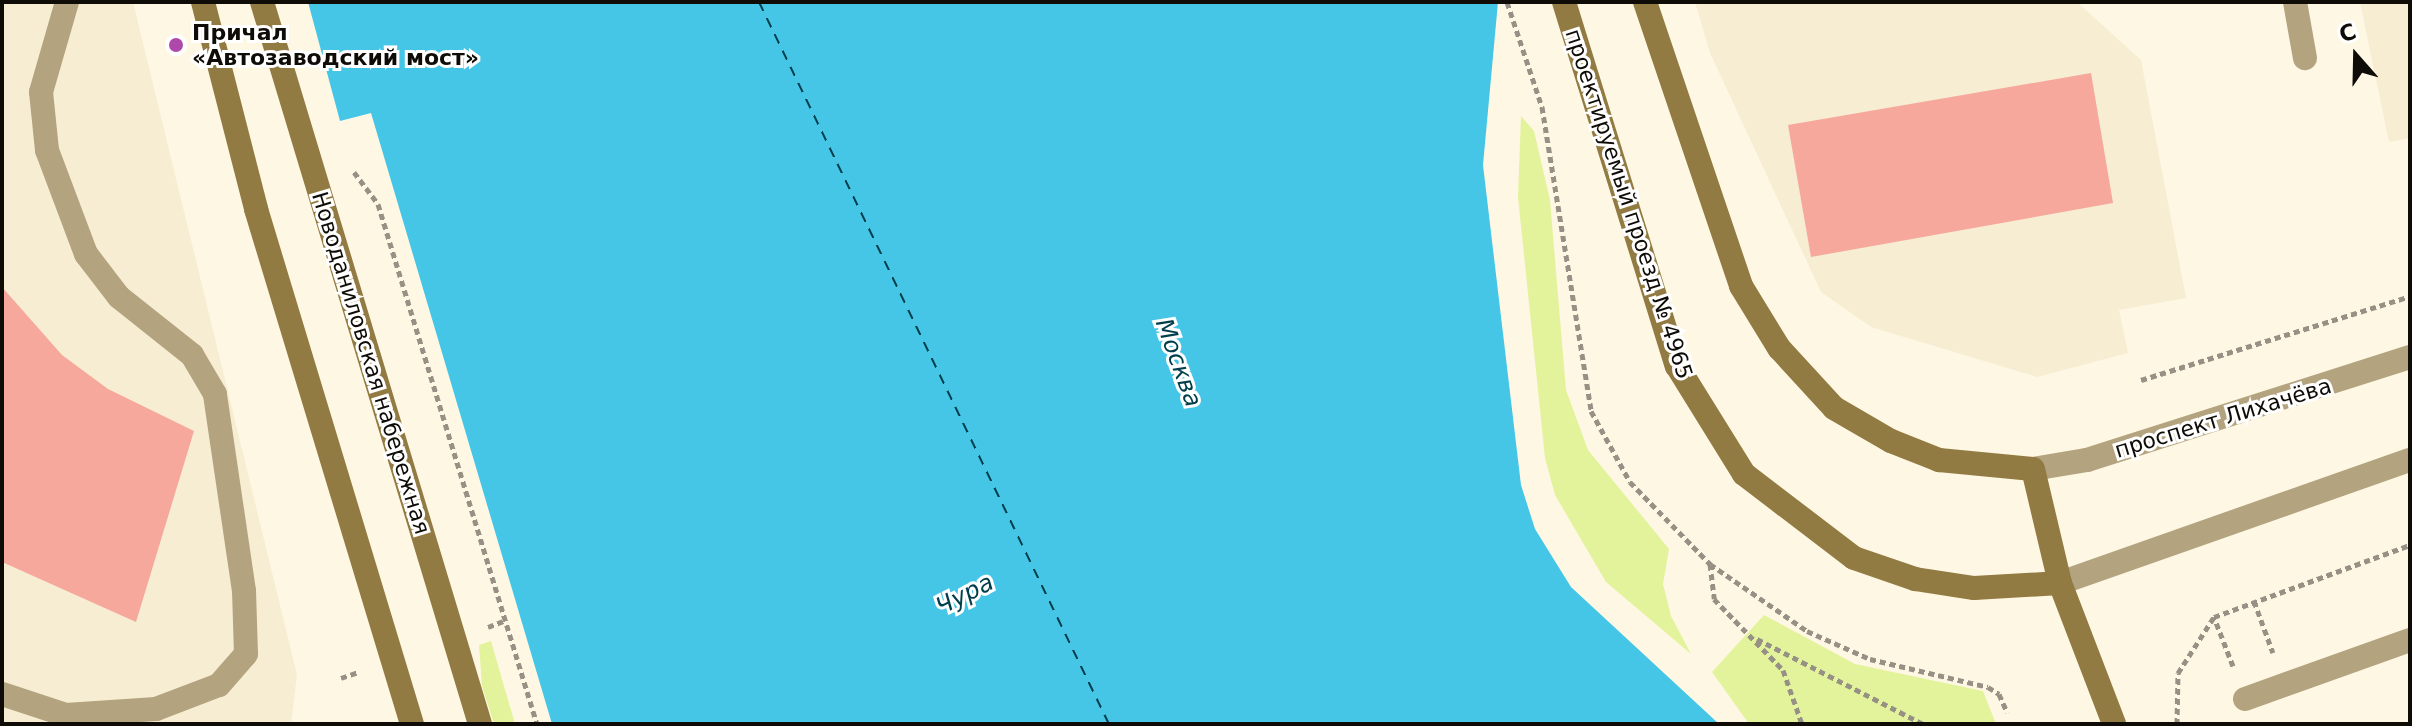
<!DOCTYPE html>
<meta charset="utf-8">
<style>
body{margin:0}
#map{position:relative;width:2412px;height:726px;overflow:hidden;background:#fef7e4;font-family:"DejaVu Sans",sans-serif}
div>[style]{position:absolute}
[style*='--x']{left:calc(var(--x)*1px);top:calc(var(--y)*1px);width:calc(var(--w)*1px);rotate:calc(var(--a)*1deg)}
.built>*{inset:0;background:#f7edd3}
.green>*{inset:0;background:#e3f39c}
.water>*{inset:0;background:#45c6e7}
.ferry>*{height:2px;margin-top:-1px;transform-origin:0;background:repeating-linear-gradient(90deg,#013e4b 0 10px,transparent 0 18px)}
.building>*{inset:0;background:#f7a89d}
.path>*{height:5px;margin-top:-2.5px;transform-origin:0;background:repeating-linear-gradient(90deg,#969184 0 6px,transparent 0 10px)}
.service>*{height:24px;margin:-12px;padding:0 12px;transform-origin:12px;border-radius:12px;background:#b3a47f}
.pedestrian>*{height:24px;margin:-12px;padding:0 12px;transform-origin:12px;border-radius:12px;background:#b3a47f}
.tertiary>*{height:24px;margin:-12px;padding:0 12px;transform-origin:12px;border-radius:12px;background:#b3a47f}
.secondary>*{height:24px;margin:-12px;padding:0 12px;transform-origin:12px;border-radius:12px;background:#927b42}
.dots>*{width:22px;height:22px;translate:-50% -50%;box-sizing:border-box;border:4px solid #fff;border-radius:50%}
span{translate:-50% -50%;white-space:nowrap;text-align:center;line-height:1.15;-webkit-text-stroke:6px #fff;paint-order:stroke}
.poi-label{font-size:22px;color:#0f0c07;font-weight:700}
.left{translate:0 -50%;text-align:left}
.street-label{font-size:22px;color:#0f0c07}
.water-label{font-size:24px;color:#013e4b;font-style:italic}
.frame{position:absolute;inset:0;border:4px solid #0f0c07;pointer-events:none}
.north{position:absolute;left:2316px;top:16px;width:80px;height:80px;-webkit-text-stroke:6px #fff;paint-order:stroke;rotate:340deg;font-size:22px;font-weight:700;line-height:32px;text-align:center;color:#0f0c07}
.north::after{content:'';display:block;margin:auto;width:28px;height:36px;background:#0f0c07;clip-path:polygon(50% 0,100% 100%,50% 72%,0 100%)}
</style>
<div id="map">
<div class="built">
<div style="clip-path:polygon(2px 2px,133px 2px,297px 675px,291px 724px,2px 724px)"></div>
<div style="clip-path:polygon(1695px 2px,2077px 2px,2141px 60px,2186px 298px,2119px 310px,2128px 353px,2037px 377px,1871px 327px,1821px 292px,1710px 53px)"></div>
<div style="clip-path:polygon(2360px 2px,2410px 2px,2410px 138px,2389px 142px)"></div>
</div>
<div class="green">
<div style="clip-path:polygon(1521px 116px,1534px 131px,1550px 200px,1566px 390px,1588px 450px,1669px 549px,1663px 584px,1671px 616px,1691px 654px,1606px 582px,1555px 495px,1545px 458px,1518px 197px)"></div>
<div style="clip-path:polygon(1764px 615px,1855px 664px,1983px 691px,1996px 724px,1749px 724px,1712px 672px)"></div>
<div style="clip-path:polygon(491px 641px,515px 724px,494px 724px,482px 686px,479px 645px)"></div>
</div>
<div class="water">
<div style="clip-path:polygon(308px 2px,1498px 2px,1483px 165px,1521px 485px,1535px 529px,1571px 587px,1719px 724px,552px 724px,371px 113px,340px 121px)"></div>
</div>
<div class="ferry">
<div style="--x:759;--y:2;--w:802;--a:64.14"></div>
</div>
<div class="building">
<div style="clip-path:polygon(2091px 73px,2113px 203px,1811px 257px,1788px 125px)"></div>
<div style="clip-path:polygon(2px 287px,62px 355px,108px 389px,194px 431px,136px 622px,2px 562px)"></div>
</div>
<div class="path">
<div style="--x:1507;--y:2;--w:111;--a:71.6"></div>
<div style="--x:1542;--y:107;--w:308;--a:80.8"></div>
<div style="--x:1591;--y:411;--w:81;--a:61.2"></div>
<div style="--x:1630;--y:482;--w:115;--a:45.7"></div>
<div style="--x:1710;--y:564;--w:118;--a:34.6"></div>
<div style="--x:1807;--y:631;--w:69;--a:24"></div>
<div style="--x:1870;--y:659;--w:121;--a:13.3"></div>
<div style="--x:1988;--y:687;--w:13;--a:32"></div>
<div style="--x:1999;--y:694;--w:20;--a:66"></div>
<div style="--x:354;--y:172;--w:40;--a:53"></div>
<div style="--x:378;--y:204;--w:544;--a:73"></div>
<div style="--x:2141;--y:380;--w:282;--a:-17.3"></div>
<div style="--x:1710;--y:564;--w:35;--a:83"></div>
<div style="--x:1714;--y:599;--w:99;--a:45.8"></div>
<div style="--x:1783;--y:670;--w:57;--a:70.6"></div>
<div style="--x:2254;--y:601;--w:55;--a:69.9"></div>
<div style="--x:488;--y:627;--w:19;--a:-21"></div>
<div style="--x:1757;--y:639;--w:186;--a:27.1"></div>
<div style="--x:2233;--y:666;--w:53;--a:-111.2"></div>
<div style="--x:2214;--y:617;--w:209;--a:-20.2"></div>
<div style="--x:341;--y:678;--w:18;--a:-19"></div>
<div style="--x:2177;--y:724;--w:51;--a:-88.9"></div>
<div style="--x:2178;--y:673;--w:67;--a:-57.3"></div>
</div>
<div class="service">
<div style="--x:2295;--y:2;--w:57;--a:79.9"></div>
<div style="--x:2;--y:694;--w:67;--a:18.2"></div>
<div style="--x:66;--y:715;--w:90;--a:-3.8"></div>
<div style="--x:156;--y:709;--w:67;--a:-20.9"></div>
<div style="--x:219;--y:685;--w:41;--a:-48.9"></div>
<div style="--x:246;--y:654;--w:63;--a:-91.8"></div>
<div style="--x:244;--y:591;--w:199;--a:-98.4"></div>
<div style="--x:215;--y:394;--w:45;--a:-120.5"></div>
<div style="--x:192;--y:355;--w:93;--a:-141.5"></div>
<div style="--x:119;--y:297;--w:54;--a:-127.5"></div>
<div style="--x:86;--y:254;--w:111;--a:-110.6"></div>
<div style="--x:47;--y:150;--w:58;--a:-95.9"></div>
<div style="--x:41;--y:92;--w:94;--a:-73.9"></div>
</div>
<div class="pedestrian">
<div style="--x:2245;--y:699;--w:175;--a:-19.7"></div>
</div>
<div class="tertiary">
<div style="--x:2033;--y:469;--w:55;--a:-9.5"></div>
<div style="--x:2087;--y:460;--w:339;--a:-17.7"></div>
<div style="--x:2060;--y:583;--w:371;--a:-19.4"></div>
</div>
<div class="secondary">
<div style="--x:203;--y:2;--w:214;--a:75.6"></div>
<div style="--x:256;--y:209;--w:538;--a:73.15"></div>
<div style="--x:262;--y:2;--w:754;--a:73.2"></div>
<div style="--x:1564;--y:2;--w:381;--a:72.8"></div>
<div style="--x:1677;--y:366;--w:127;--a:58.2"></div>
<div style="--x:1744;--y:474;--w:138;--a:37.4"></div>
<div style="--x:1854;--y:558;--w:65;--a:19"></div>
<div style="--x:1915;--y:579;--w:60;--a:8.7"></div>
<div style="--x:1974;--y:588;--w:86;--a:-3.3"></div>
<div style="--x:1645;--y:2;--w:300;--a:71.3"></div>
<div style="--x:1741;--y:286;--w:73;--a:58.5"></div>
<div style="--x:1779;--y:348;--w:81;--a:47.5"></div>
<div style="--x:1834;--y:408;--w:66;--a:30.1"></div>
<div style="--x:1891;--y:441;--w:52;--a:21.6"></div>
<div style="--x:1939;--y:460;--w:94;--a:5.5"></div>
<div style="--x:2033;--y:469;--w:117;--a:76.7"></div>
<div style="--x:2060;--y:583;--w:151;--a:69"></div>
</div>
<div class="dots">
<div style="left:176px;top:45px;background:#af48ab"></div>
</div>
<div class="poi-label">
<span class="left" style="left:192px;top:45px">Причал<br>«Автозаводский мост»</span>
</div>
<div class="street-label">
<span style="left:1629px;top:204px;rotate:72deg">проектируемый проезд № 4965</span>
<span style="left:371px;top:363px;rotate:73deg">Новоданиловская набережная</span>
<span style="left:2223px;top:418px;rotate:-17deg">проспект Лихачёва</span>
</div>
<div class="water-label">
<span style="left:1178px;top:363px;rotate:70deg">Москва</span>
<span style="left:965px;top:595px;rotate:-27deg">Чура</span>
</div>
<div class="frame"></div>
<div class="north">С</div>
</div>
